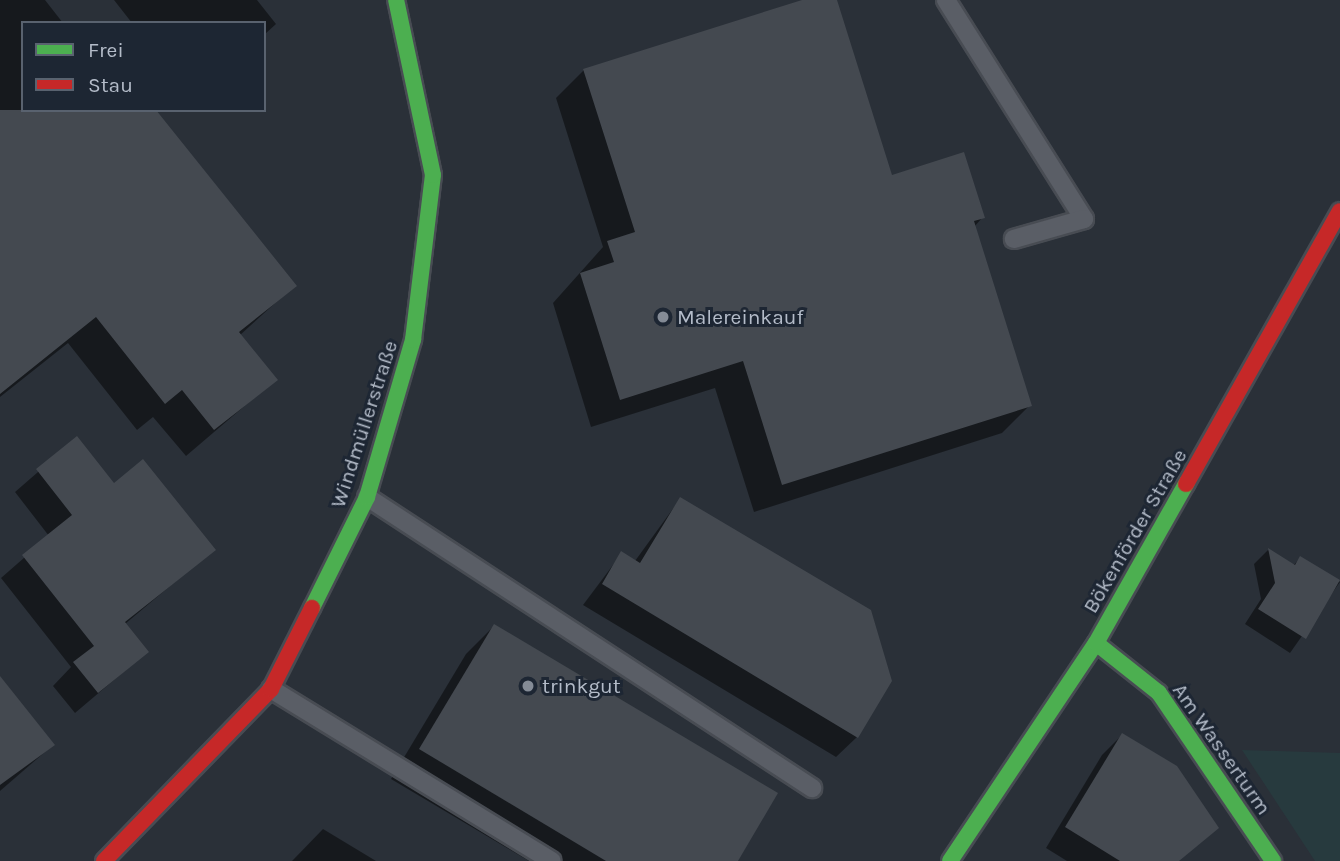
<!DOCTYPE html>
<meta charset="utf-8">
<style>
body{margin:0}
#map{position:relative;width:1340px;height:861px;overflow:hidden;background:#2a3038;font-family:Karla,sans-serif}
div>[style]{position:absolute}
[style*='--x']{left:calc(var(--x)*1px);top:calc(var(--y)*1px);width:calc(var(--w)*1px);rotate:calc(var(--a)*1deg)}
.green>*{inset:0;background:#273a3e}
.shadow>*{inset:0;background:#0007}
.building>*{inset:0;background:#444950}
.roads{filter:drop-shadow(2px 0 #484c53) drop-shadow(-2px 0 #484c53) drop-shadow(0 2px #484c53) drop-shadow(0 -2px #484c53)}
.lane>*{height:18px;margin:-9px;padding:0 9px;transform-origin:9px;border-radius:9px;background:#5a5e66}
.fast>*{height:16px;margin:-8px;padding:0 8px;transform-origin:8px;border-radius:8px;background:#4caf50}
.jam>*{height:16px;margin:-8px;padding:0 8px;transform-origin:8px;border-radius:8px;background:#c62828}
.dots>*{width:19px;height:19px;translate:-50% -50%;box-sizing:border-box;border:4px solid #1d2633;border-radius:50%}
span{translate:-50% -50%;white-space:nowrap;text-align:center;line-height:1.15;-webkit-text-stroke:6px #1d2633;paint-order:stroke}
.poi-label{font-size:21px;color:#b4bcc9}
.left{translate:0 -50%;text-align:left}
.street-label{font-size:21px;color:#b4bcc9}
.legend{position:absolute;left:21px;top:21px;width:245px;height:91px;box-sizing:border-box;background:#1d2633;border:2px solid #59626f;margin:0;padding:9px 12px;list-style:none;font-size:21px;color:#b4bcc9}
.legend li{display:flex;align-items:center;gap:14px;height:35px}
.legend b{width:35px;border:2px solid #59626f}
</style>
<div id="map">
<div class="green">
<div style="clip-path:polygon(1242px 750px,1340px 753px,1340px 861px,1315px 861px)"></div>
</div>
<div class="shadow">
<div style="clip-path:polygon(0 0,45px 0,63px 23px,23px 23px,23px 110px,294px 286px,239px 336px,275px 380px,186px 456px,153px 417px,137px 430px,68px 343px,0 397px)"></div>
<div style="clip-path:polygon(114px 0,257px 0,276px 24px,264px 35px,264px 23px,132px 23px)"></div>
<div style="clip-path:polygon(808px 0,835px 0,890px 177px,983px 217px,974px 227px,1030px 405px,1002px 433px,754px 512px,715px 388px,591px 427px,553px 303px,603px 247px,556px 98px,584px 70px)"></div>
<div style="clip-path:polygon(76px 439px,113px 485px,214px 549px,125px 624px,147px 652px,75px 713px,53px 686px,71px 667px,1px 578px,49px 536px,15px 492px)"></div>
<div style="clip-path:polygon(680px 499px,857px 737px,836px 757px,583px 605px,622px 553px,635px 561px)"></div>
<div style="clip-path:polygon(1268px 550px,1293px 566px,1300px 558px,1340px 582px,1290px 653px,1245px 624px,1261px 599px,1254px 564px)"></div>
<div style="clip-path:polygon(494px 626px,736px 861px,529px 861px,391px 779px,466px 654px)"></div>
<div style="clip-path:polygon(0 679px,53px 745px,0 791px)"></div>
<div style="clip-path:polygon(1122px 735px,1216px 828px,1177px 861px,1067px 861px,1046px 848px,1102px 755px)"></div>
<div style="clip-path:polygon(323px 829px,376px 861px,292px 861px)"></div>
</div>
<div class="building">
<div style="clip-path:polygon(802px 0,837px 0,892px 175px,964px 152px,985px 218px,974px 221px,1032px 406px,782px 485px,743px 361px,620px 400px,580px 273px,614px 262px,607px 241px,635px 232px,583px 69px)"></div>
<div style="clip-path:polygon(0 110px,156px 110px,297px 286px,239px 332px,278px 380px,214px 430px,182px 390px,165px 404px,96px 317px,0 394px)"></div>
<div style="clip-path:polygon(77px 436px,114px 483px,143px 459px,216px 550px,125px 622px,149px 652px,98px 693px,73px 662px,94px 646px,22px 555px,72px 515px,36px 469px)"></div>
<div style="clip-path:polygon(680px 497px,871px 610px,892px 681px,858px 738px,602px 584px,621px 551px,640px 563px)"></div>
<div style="clip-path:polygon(1268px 548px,1295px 565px,1300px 556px,1340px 580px,1306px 639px,1258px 609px,1275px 583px)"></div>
<div style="clip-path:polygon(494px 624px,778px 793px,738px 861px,606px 861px,419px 749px)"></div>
<div style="clip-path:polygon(0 676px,55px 745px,0 785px)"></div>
<div style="clip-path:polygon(1122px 733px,1177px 766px,1219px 828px,1179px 861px,1120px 861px,1065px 827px)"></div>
</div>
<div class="roads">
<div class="lane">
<div style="--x:946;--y:0;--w:259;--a:57.8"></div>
<div style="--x:1084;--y:219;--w:73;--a:164.1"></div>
<div style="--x:367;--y:497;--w:532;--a:33.18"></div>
<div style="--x:271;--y:689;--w:329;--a:31.5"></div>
</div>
<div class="fast">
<div style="--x:312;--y:608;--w:124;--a:-63.6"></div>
<div style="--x:367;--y:497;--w:164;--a:-73.7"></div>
<div style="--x:413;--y:340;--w:166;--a:-83.1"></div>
<div style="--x:433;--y:175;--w:179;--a:-101.9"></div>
<div style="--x:1096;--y:643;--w:80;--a:38.4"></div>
<div style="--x:1159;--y:693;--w:203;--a:55.8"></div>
<div style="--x:950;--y:861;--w:262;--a:-56.2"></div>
<div style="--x:1096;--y:643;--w:183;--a:-60.5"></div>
</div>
<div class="jam">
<div style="--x:1186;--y:484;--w:313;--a:-60.6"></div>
<div style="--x:104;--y:861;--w:240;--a:-45.8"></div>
<div style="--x:271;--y:689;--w:91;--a:-63.2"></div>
</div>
</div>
<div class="dots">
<div style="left:663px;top:317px;background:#848b96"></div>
<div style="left:528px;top:686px;background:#848b96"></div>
</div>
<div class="poi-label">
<span class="left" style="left:677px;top:317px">Malereinkauf</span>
<span class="left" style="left:542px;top:686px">trinkgut</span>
</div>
<div class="street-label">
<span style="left:364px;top:424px;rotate:-72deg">Windmüllerstraße</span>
<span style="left:1135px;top:531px;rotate:-60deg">Bökenförder Straße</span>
<span style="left:1222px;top:749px;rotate:55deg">Am Wasserturm</span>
</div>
<ul class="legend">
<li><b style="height:9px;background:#4caf50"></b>Frei</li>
<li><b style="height:9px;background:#c62828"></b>Stau</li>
</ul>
</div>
